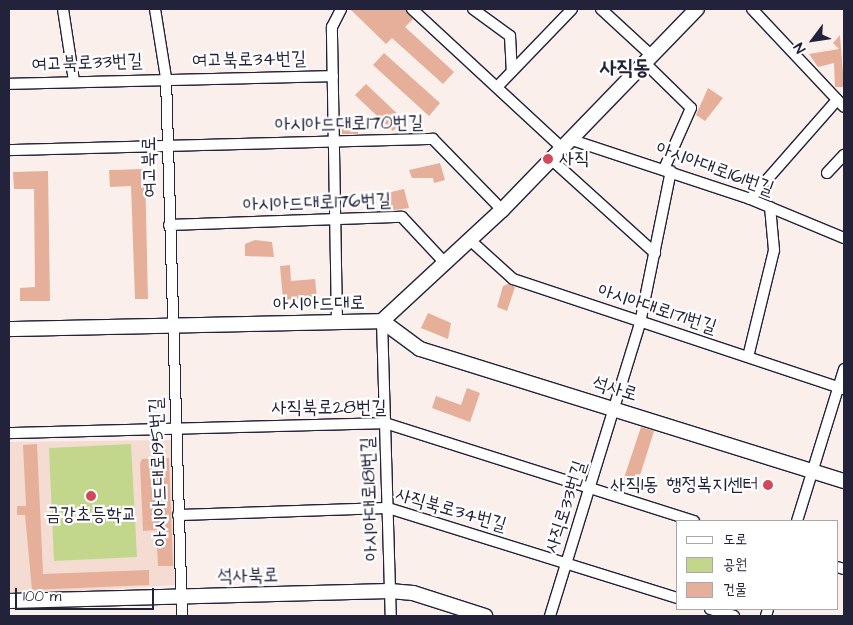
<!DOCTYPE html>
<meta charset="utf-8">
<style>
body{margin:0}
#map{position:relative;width:853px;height:625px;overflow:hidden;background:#faefeb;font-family:"Architects Daughter","Poor Story",sans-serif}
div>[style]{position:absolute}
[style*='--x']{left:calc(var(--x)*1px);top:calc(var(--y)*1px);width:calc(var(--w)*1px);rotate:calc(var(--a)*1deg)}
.built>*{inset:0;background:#f4dcd2}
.green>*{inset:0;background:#c3d78c}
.building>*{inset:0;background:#e5af99}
.roads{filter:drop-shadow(1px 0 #22223b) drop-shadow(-1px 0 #22223b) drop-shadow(0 1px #22223b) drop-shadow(0 -1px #22223b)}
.street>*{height:10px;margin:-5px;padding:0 5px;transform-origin:5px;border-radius:5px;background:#fff}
.secondary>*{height:14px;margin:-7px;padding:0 7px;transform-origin:7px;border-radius:7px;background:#fff}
.dots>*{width:14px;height:14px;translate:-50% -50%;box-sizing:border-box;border:2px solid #fff;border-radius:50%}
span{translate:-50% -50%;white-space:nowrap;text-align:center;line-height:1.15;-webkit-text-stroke:4.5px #fff;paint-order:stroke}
.street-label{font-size:19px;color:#22223b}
.poi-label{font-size:19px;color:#22223b}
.left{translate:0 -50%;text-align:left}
.right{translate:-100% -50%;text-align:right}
.quarter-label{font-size:21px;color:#22223b;font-weight:700}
.frame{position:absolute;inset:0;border:10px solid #22223b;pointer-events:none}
.legend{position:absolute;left:676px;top:520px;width:162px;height:90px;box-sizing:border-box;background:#fff;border:1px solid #a7a7b1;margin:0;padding:6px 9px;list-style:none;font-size:15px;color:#22223b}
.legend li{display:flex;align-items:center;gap:10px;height:25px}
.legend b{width:25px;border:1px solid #a7a7b1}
.north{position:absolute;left:788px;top:15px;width:50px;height:50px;-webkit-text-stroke:4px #fff;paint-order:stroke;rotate:239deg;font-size:14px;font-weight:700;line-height:20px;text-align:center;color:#22223b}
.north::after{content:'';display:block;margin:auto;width:18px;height:22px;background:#22223b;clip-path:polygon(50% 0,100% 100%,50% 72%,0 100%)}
.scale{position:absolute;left:15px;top:588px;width:139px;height:22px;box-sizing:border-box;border:2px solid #22223b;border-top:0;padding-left:6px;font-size:15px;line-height:18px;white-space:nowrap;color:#22223b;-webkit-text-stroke:4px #fff;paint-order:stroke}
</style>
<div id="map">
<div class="built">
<div style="clip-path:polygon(171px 440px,176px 585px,10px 596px,9px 442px)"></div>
</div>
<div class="green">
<div style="clip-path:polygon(131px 444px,137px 557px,54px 561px,49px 448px)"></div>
</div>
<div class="building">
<div style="clip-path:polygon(350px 9px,405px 9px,413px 19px,405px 27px,454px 72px,443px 84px,392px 38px,386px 44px)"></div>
<div style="clip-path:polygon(840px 35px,844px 87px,835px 87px,834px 63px,818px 67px,809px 54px,839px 49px,833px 43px)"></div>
<div style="clip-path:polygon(384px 53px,440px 103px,429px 116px,373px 65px)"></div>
<div style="clip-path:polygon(366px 84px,404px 120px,393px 131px,355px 95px)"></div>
<div style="clip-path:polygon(708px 88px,723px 98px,705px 121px,696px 115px)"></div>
<div style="clip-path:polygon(342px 117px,358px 117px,358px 134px,342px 134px)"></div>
<div style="clip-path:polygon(440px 163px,445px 180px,434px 183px,433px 178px,412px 178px,409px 170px)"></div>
<div style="clip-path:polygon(145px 169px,148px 299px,135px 299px,131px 186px,110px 187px,109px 170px)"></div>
<div style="clip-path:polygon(48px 171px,50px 301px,20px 301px,20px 288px,35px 287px,34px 189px,14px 189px,13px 172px)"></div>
<div style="clip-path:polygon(404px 189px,409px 208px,387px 211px,383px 194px)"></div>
<div style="clip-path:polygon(255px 240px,272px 242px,274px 257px,245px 256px,245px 244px)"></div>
<div style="clip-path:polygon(290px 265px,291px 281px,315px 279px,317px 297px,283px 300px,280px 266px)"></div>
<div style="clip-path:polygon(508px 284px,515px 287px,507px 311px,497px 307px,503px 286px)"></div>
<div style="clip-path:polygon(428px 313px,451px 323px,448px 339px,421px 328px)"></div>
<div style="clip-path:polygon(467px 388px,480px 393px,470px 422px,432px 408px,436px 396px,461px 405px)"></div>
<div style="clip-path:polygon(641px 427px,654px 431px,636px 488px,622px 484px)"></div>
<div style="clip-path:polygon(37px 444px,43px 574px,149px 570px,149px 585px,32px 590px,25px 515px,17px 515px,17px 506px,26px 506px,23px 445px)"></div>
<div style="clip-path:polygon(169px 458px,173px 566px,158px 566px,156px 530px,143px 531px,140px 464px,142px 459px)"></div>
</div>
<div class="roads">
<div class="street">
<div style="--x:63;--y:9;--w:73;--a:81.3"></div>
<div style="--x:155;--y:9;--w:70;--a:80.9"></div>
<div style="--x:166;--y:78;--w:538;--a:88.3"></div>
<div style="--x:412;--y:9;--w:206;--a:42.8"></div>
<div style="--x:473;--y:9;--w:46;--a:36.1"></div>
<div style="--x:510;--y:36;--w:35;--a:87"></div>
<div style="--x:601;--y:9;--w:69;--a:42.7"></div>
<div style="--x:752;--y:9;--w:134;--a:46.8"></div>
<div style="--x:645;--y:63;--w:64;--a:44.4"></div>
<div style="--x:691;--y:108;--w:67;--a:113.9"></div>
<div style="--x:9;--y:84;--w:324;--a:-1.4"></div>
<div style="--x:497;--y:87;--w:108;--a:-46.1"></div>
<div style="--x:572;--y:140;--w:188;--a:18.3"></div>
<div style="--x:750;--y:199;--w:102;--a:22.5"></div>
<div style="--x:9;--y:150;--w:424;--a:-1.5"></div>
<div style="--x:433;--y:139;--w:99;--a:45.8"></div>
<div style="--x:552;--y:160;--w:139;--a:42.1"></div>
<div style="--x:827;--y:173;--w:25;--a:-47"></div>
<div style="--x:750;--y:199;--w:132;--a:-48.7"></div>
<div style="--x:169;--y:225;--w:233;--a:-2"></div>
<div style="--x:402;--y:217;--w:64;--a:46.9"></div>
<div style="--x:471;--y:241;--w:57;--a:42.1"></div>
<div style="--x:513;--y:279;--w:349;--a:18.4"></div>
<div style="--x:382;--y:321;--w:295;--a:88.3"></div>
<div style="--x:337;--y:322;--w:295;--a:-91"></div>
<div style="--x:332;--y:27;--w:20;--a:-63"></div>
<div style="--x:748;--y:357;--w:110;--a:-76.3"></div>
<div style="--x:774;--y:250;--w:43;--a:-95.3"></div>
<div style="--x:9;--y:433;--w:376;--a:-1.5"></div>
<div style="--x:385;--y:423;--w:324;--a:17.6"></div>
<div style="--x:178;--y:515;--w:210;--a:-1.9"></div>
<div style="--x:388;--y:508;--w:303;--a:17.3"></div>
<div style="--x:797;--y:521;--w:159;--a:-72.8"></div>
<div style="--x:837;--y:567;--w:7;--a:16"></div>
<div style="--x:710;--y:609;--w:25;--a:16"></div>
<div style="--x:550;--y:616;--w:307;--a:-72.9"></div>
<div style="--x:640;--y:323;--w:155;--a:-78.5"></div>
<div style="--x:766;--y:616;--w:7;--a:-74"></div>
</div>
<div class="secondary">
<div style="--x:382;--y:321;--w:47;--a:36.4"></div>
<div style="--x:420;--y:349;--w:444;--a:17.3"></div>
<div style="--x:9;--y:329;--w:373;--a:-1.2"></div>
<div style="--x:382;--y:321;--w:163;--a:-42.8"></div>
<div style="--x:502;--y:210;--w:280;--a:-45.9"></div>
<div style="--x:9;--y:601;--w:381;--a:-1.5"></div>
<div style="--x:390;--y:591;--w:23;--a:5"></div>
<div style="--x:413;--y:593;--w:76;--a:17.7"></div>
</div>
</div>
<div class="dots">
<div style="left:548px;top:159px;background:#d1495b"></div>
<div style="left:768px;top:485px;background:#d1495b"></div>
<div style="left:91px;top:496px;background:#d1495b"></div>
</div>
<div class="street-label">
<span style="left:249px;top:60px;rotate:-1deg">여고북로34번길</span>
<span style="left:87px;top:63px;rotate:-2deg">여고북로33번길</span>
<span style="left:349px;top:124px;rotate:-1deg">아시아드대로170번길</span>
<span style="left:150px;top:167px;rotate:-91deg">여고북로</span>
<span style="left:715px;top:169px;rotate:20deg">아시아대로161번길</span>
<span style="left:317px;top:203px;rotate:-2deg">아시아드대로176번길</span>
<span style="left:319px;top:304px;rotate:-1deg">아시아드대로</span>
<span style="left:657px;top:309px;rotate:18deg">아시아대로171번길</span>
<span style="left:615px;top:389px;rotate:17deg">석사로</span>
<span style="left:329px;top:408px">사직북로28번길</span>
<span style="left:159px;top:472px;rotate:-92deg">아시아드대로195번길</span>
<span style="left:370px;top:499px;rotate:-92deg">아시아대로181번길</span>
<span style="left:566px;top:507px;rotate:-72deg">사직로33번길</span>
<span style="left:451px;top:510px;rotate:16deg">사직북로34번길</span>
<span style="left:248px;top:576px;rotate:-1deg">석사북로</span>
</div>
<div class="poi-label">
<span class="left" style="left:559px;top:159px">사직</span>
<span class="right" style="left:758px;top:485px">사직1동 행정복지센터</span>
<span style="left:91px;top:515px">금강초등학교</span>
</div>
<div class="quarter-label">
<span style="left:625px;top:68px">사직동</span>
</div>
<div class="frame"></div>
<ul class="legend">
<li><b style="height:6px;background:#fff"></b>도로</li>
<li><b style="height:14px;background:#c3d78c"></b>공원</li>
<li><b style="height:14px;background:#e5af99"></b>건물</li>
</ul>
<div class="north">N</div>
<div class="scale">100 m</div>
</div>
